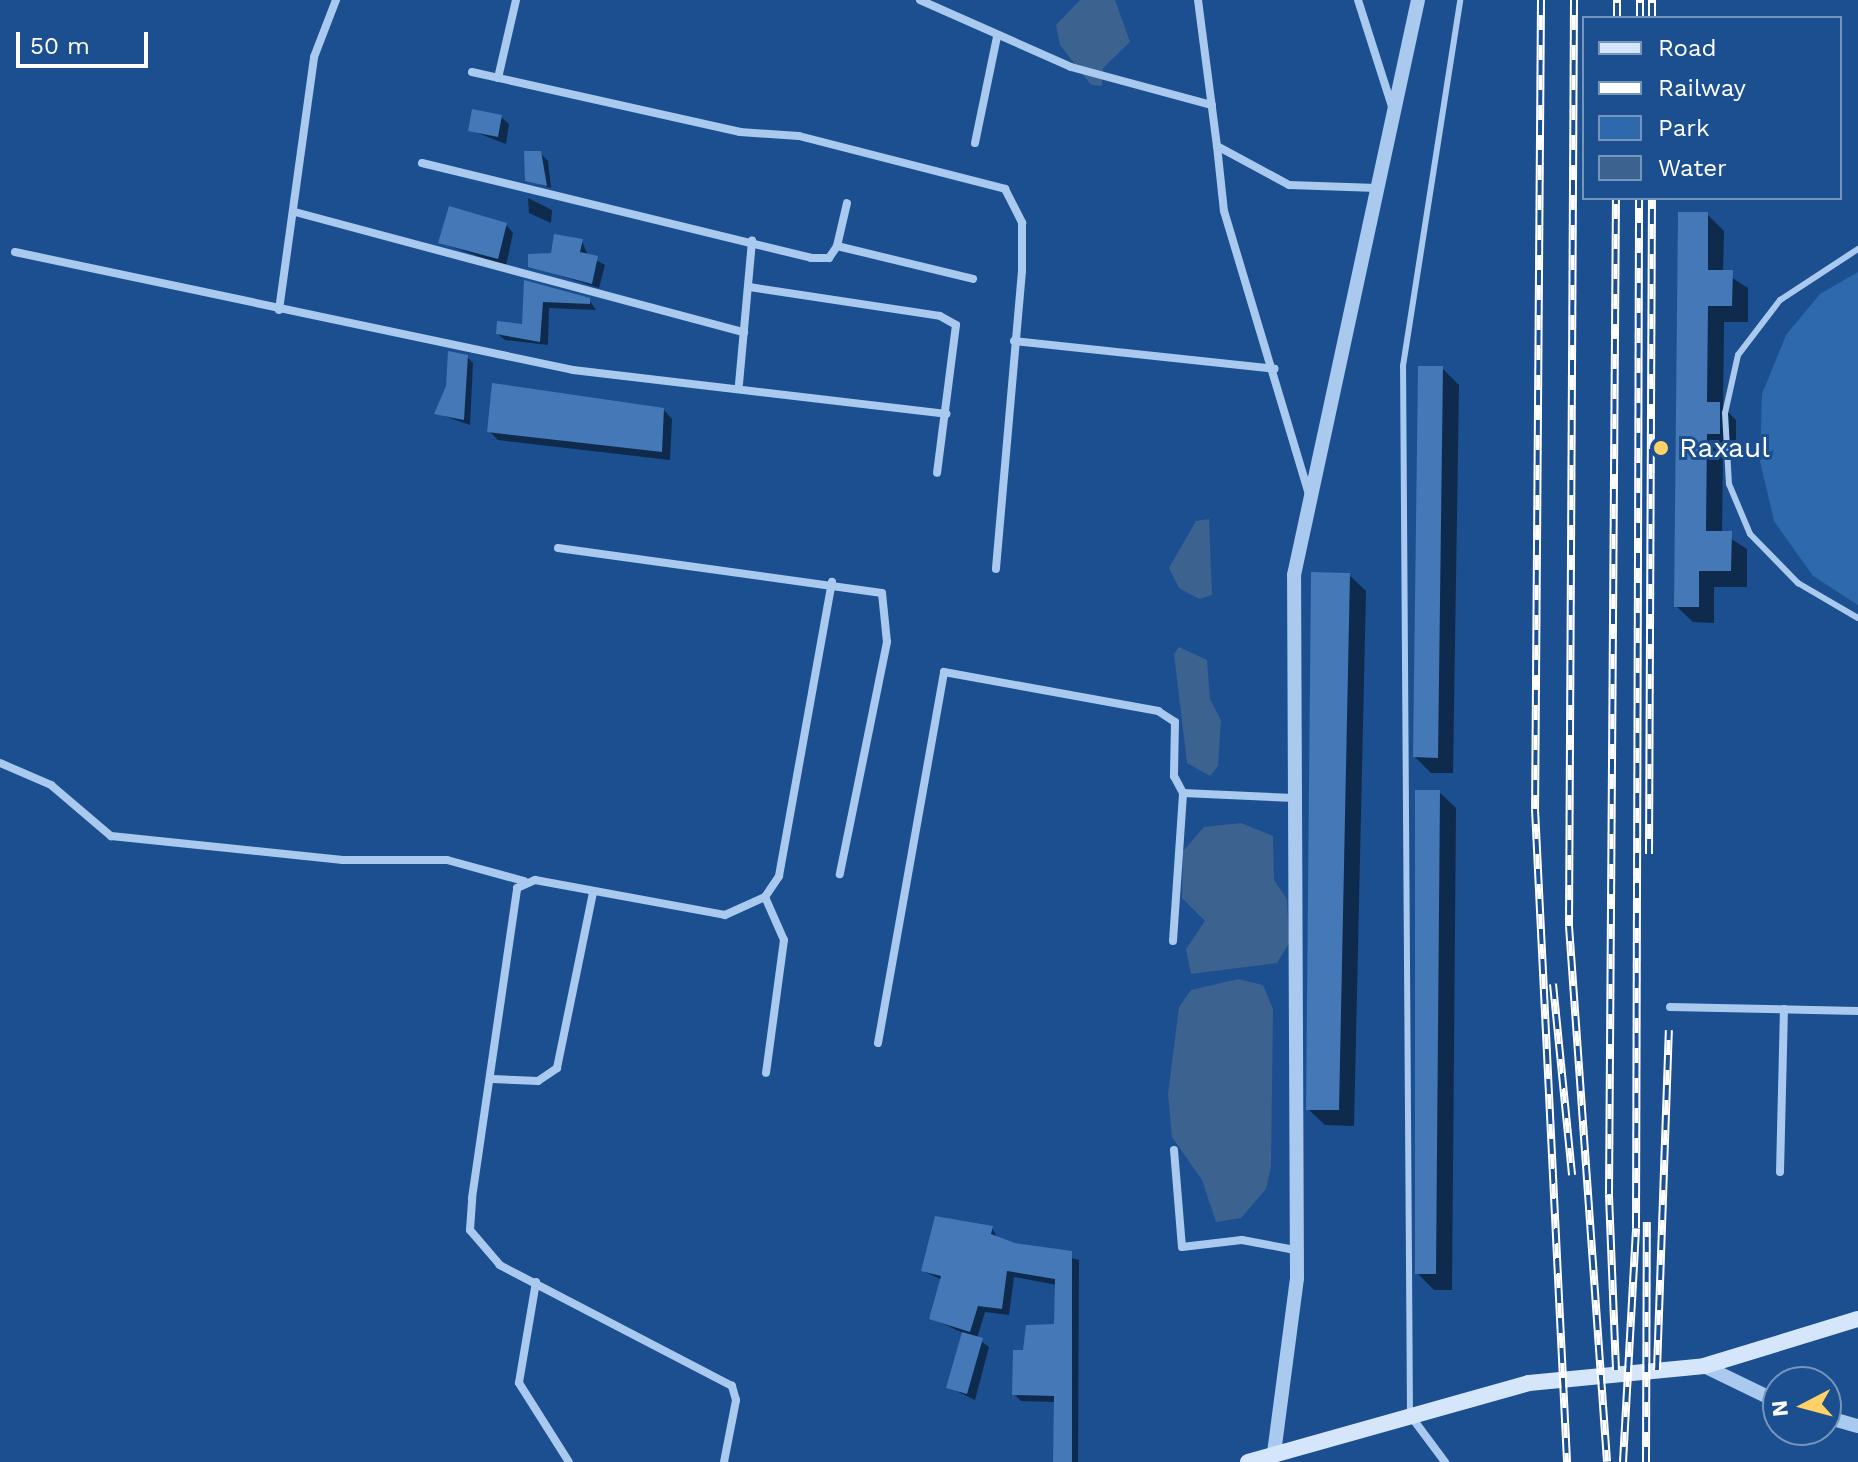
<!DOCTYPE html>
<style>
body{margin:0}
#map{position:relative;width:1858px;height:1462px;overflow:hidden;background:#1b4f8f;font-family:"Work Sans",sans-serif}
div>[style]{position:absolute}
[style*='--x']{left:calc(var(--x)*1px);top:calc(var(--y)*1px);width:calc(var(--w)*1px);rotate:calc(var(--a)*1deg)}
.green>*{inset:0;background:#2e69ad}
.water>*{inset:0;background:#3c6290}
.shadow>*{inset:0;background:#0007}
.building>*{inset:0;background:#4478b7}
.service>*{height:6px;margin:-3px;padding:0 3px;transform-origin:3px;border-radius:3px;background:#a9c9ee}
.minor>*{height:8px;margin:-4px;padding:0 4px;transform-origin:4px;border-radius:4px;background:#a9c9ee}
.tertiary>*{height:14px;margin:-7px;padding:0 7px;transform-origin:7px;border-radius:7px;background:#a9c9ee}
.secondary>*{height:16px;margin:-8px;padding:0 8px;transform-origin:8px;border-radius:8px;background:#d6e6fa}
.rail>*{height:8px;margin-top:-4px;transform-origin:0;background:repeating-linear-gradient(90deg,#1b4f8f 0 15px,#fff 0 30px);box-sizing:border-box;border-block:2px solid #fff}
.dots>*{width:22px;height:22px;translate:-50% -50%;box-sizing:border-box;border:4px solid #1b4f8f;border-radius:50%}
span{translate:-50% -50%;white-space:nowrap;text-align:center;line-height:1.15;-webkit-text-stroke:6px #1b4f8f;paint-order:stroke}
.poi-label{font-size:28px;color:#fff}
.left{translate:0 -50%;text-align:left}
.legend{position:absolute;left:1582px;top:16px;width:260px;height:184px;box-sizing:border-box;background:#1b4f8f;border:2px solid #7695bc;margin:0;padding:10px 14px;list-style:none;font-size:24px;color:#fff}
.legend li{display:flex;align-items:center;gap:16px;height:40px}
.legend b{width:40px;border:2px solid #7695bc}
.north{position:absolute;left:1762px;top:1366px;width:80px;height:80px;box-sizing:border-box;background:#1b4f8f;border:2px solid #7695bc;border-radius:50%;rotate:264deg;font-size:22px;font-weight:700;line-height:32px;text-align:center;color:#fff}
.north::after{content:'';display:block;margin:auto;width:28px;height:36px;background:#ffd166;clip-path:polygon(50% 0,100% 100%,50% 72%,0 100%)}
.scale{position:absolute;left:16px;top:32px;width:132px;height:36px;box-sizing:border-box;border:4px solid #fff;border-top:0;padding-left:10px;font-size:24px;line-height:28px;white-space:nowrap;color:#fff;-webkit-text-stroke:6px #1b4f8f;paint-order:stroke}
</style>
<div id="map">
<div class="green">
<div style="clip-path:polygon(1858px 272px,1858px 605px,1813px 576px,1774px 521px,1760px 461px,1762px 394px,1786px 335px,1820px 294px)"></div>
</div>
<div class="water">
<div style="clip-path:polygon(1080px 0,1115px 0,1130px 42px,1103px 68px,1102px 86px,1091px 85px,1060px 45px,1056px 25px)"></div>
<div style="clip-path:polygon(1209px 519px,1212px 595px,1199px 599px,1179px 588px,1169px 568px,1196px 521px)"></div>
<div style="clip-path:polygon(1179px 647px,1207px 660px,1210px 699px,1221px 720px,1218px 766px,1210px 776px,1187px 763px,1174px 654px)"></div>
<div style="clip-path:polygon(1241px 823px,1273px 836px,1274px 880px,1287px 899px,1289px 943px,1277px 963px,1191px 974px,1186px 949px,1205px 921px,1182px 898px,1183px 851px,1204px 827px)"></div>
<div style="clip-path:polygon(1238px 979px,1263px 985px,1273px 1009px,1271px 1167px,1266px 1189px,1241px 1218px,1216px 1222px,1202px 1180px,1172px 1137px,1168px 1094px,1179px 1007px,1191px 990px)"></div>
</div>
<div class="shadow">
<div style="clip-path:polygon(501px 117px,509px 124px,506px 144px,470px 130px)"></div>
<div style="clip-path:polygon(540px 153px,548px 161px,551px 188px,527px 180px)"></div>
<div style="clip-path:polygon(528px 198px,552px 210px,551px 223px,529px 213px)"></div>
<div style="clip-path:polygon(1707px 214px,1724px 231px,1723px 272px,1748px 288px,1748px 322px,1724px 322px,1723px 407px,1736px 420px,1736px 450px,1723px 450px,1722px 533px,1747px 549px,1747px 587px,1714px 587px,1714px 623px,1693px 622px,1676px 606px)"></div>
<div style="clip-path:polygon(506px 225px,513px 233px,506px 266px,441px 243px)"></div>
<div style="clip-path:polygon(582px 241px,588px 256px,605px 265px,599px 288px,530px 266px)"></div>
<div style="clip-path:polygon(526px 283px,589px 300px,596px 310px,549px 308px,548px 345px,505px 340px,498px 334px,524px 326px)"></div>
<div style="clip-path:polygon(467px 357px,473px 363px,470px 425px,436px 413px)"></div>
<div style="clip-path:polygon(1442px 368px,1459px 385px,1453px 773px,1431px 773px,1415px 757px)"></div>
<div style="clip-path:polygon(664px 410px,672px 419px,670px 460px,498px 440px,489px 431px)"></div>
<div style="clip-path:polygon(1349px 575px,1366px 591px,1354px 1126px,1325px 1125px,1308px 1109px)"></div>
<div style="clip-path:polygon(1439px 792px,1456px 808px,1452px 1290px,1434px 1290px,1417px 1273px)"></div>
<div style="clip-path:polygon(992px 1228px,998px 1239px,1079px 1260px,1078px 1462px,1054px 1462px,1055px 1402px,1021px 1401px,1014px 1394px,1025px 1352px,1056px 1325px,1057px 1285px,1014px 1277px,1009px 1315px,985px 1312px,977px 1338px,989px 1347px,975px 1400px,948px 1387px,963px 1333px,931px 1318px,942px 1280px,923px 1271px)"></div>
</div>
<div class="building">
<div style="clip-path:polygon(472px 109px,502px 115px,498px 137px,468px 131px)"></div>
<div style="clip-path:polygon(524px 151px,541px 151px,547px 186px,525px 181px)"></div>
<div style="clip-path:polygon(449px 206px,507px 223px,498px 259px,438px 243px)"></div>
<div style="clip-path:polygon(1678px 212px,1708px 212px,1708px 270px,1733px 270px,1732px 306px,1708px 306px,1707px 402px,1720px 402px,1720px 434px,1707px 434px,1706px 531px,1732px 531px,1731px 571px,1699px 571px,1699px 607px,1674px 607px)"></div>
<div style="clip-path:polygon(554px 234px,583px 239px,580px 252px,598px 256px,592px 284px,528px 267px,528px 254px,551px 253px)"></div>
<div style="clip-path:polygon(524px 280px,590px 298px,590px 304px,543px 302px,540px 342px,496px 334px,497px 321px,522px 324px)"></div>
<div style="clip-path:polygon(448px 351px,468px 355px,464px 420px,434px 414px,446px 386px)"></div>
<div style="clip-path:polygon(1418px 366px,1443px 366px,1438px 758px,1413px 757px)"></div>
<div style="clip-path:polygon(492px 383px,664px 408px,662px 452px,487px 432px)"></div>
<div style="clip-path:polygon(1311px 572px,1350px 573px,1339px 1110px,1306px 1110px)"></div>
<div style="clip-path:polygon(1415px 790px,1440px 790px,1436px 1274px,1415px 1274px)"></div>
<div style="clip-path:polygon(935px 1216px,993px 1226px,991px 1234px,1015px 1243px,1072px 1251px,1072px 1462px,1053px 1462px,1054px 1396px,1012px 1395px,1013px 1350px,1023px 1350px,1026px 1325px,1054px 1324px,1055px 1279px,1007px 1271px,1002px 1309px,978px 1306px,970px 1332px,929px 1319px,941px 1276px,921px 1271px)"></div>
<div style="clip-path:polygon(962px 1332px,983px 1338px,967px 1394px,946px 1388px)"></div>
</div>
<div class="service">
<div style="--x:1858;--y:249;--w:93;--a:146.8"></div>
<div style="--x:1780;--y:300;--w:69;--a:127.4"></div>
<div style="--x:1738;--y:355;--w:59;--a:102.6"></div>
<div style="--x:1725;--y:413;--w:71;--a:86.8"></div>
<div style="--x:1729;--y:484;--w:54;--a:67.2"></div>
<div style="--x:1750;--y:534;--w:69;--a:45.6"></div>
<div style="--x:1798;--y:583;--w:69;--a:30.3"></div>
<div style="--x:1410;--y:1415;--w:1049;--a:-90.38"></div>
<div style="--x:1403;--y:366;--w:370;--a:-81.1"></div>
</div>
<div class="minor">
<div style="--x:920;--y:0;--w:165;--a:23.9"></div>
<div style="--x:1071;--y:67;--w:146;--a:15.1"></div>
<div style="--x:1198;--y:0;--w:147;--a:82.6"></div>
<div style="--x:1217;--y:146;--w:82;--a:28.4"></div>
<div style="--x:1289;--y:185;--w:88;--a:2"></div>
<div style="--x:1358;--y:0;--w:115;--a:72.3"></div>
<div style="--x:472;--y:72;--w:275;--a:12.6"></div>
<div style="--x:740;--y:132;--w:59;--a:3.9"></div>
<div style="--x:799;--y:136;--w:213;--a:14.4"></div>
<div style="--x:1005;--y:189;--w:38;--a:63"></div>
<div style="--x:1022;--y:223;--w:48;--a:90"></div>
<div style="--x:1022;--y:271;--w:299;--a:95"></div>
<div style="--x:498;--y:78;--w:80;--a:-77"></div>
<div style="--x:975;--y:143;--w:108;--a:-78.3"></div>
<div style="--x:1217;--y:146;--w:65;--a:83.9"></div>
<div style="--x:1224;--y:211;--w:296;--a:73.3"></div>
<div style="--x:422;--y:163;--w:400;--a:13.7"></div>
<div style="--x:811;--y:258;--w:18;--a:0"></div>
<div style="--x:829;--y:258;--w:14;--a:-56"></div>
<div style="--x:837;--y:246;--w:44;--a:-76.9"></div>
<div style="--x:295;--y:212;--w:465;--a:15"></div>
<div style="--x:837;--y:246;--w:140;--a:13.6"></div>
<div style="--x:15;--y:252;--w:570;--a:11.94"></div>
<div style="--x:573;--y:370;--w:376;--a:6.7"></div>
<div style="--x:749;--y:287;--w:193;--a:8.6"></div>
<div style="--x:940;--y:316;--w:18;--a:29"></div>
<div style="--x:956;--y:325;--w:149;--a:97.3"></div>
<div style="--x:279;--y:310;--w:255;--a:-82.1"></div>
<div style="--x:314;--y:57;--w:61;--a:-68.9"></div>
<div style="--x:1014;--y:341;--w:262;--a:6.1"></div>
<div style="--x:739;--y:384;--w:144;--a:-84.8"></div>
<div style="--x:558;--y:548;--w:327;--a:7.9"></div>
<div style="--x:882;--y:593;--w:49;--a:84.2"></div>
<div style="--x:887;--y:642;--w:237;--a:101.5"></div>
<div style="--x:0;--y:763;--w:56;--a:23.3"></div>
<div style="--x:51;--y:785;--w:79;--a:40.4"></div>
<div style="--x:111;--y:836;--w:233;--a:5.9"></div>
<div style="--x:343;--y:860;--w:104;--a:0"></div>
<div style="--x:447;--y:860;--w:80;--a:15.3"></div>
<div style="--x:765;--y:897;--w:47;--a:66.2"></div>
<div style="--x:784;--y:940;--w:134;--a:97.7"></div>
<div style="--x:1173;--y:941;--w:148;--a:-86.1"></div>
<div style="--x:1670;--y:1007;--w:188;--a:1.2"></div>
<div style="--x:878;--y:1043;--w:377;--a:-79.9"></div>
<div style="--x:944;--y:672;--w:218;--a:10.3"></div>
<div style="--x:1158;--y:711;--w:20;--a:33"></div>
<div style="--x:1175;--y:722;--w:54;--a:91.1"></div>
<div style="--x:1174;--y:776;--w:19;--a:62"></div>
<div style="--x:1183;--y:793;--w:111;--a:2.6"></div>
<div style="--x:492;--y:1079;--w:46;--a:2.5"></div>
<div style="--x:538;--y:1081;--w:23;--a:-34"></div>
<div style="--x:557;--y:1068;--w:180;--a:-78.4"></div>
<div style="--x:1174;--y:1150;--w:97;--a:85.3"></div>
<div style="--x:1182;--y:1247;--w:60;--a:-6.7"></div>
<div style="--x:1242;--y:1240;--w:54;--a:10.7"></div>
<div style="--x:1780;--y:1172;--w:163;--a:-88.6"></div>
<div style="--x:536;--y:1282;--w:102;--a:99.6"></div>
<div style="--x:519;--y:1383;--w:93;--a:57.7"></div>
<div style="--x:1410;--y:1415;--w:59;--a:53.3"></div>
<div style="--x:724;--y:1462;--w:63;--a:-79"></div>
<div style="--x:736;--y:1400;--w:15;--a:-106"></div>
<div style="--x:732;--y:1386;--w:262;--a:-152.5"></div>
<div style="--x:500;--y:1265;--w:46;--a:-130.6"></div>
<div style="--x:470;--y:1230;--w:32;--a:-86"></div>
<div style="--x:472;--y:1198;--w:313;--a:-81.7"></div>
<div style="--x:517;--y:888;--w:20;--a:-24"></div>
<div style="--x:535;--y:880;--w:193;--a:10.4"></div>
<div style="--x:725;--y:915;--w:44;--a:-24.2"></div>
<div style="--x:765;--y:897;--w:25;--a:-56"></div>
<div style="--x:779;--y:876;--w:299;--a:-79.8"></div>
</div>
<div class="tertiary">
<div style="--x:1704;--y:1366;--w:82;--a:25.9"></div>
<div style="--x:1826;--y:1417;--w:33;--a:16"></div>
<div style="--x:1274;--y:1453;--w:177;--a:-82.5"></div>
<div style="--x:1297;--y:1278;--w:703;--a:-90.24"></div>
<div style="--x:1294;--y:575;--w:588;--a:-77.83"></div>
</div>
<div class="secondary">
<div style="--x:1248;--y:1462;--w:292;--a:-15.7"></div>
<div style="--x:1529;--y:1383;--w:176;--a:-5.5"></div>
<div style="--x:1704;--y:1366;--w:161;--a:-17"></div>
</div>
<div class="rail">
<div style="--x:1541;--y:0;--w:809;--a:90.42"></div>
<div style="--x:1535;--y:809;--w:654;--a:87.19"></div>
<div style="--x:1574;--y:0;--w:926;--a:90.31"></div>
<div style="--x:1569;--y:926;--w:537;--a:85.94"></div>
<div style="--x:1617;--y:18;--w:18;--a:-90"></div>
<div style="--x:1640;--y:18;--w:18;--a:-90"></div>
<div style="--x:1652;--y:18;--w:18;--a:-90"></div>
<div style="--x:1649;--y:854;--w:656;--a:-89.74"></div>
<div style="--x:1553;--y:984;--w:192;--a:84.3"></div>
<div style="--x:1616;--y:1370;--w:176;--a:-92.3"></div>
<div style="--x:1609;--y:1194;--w:996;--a:-89.6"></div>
<div style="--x:1657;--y:1370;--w:340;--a:-88"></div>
<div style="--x:1623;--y:1462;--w:234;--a:-86.8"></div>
<div style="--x:1636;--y:1228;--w:1030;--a:-89.83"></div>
<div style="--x:1646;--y:1462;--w:240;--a:-89.8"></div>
</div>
<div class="dots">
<div style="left:1661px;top:448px;background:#ffd166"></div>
</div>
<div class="poi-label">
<span class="left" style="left:1679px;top:448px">Raxaul</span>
</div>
<ul class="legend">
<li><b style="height:10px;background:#d6e6fa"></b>Road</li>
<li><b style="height:10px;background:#fff"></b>Railway</li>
<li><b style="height:22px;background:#2e69ad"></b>Park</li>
<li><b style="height:22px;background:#3c6290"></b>Water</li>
</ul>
<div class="north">N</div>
<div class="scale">50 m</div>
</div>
